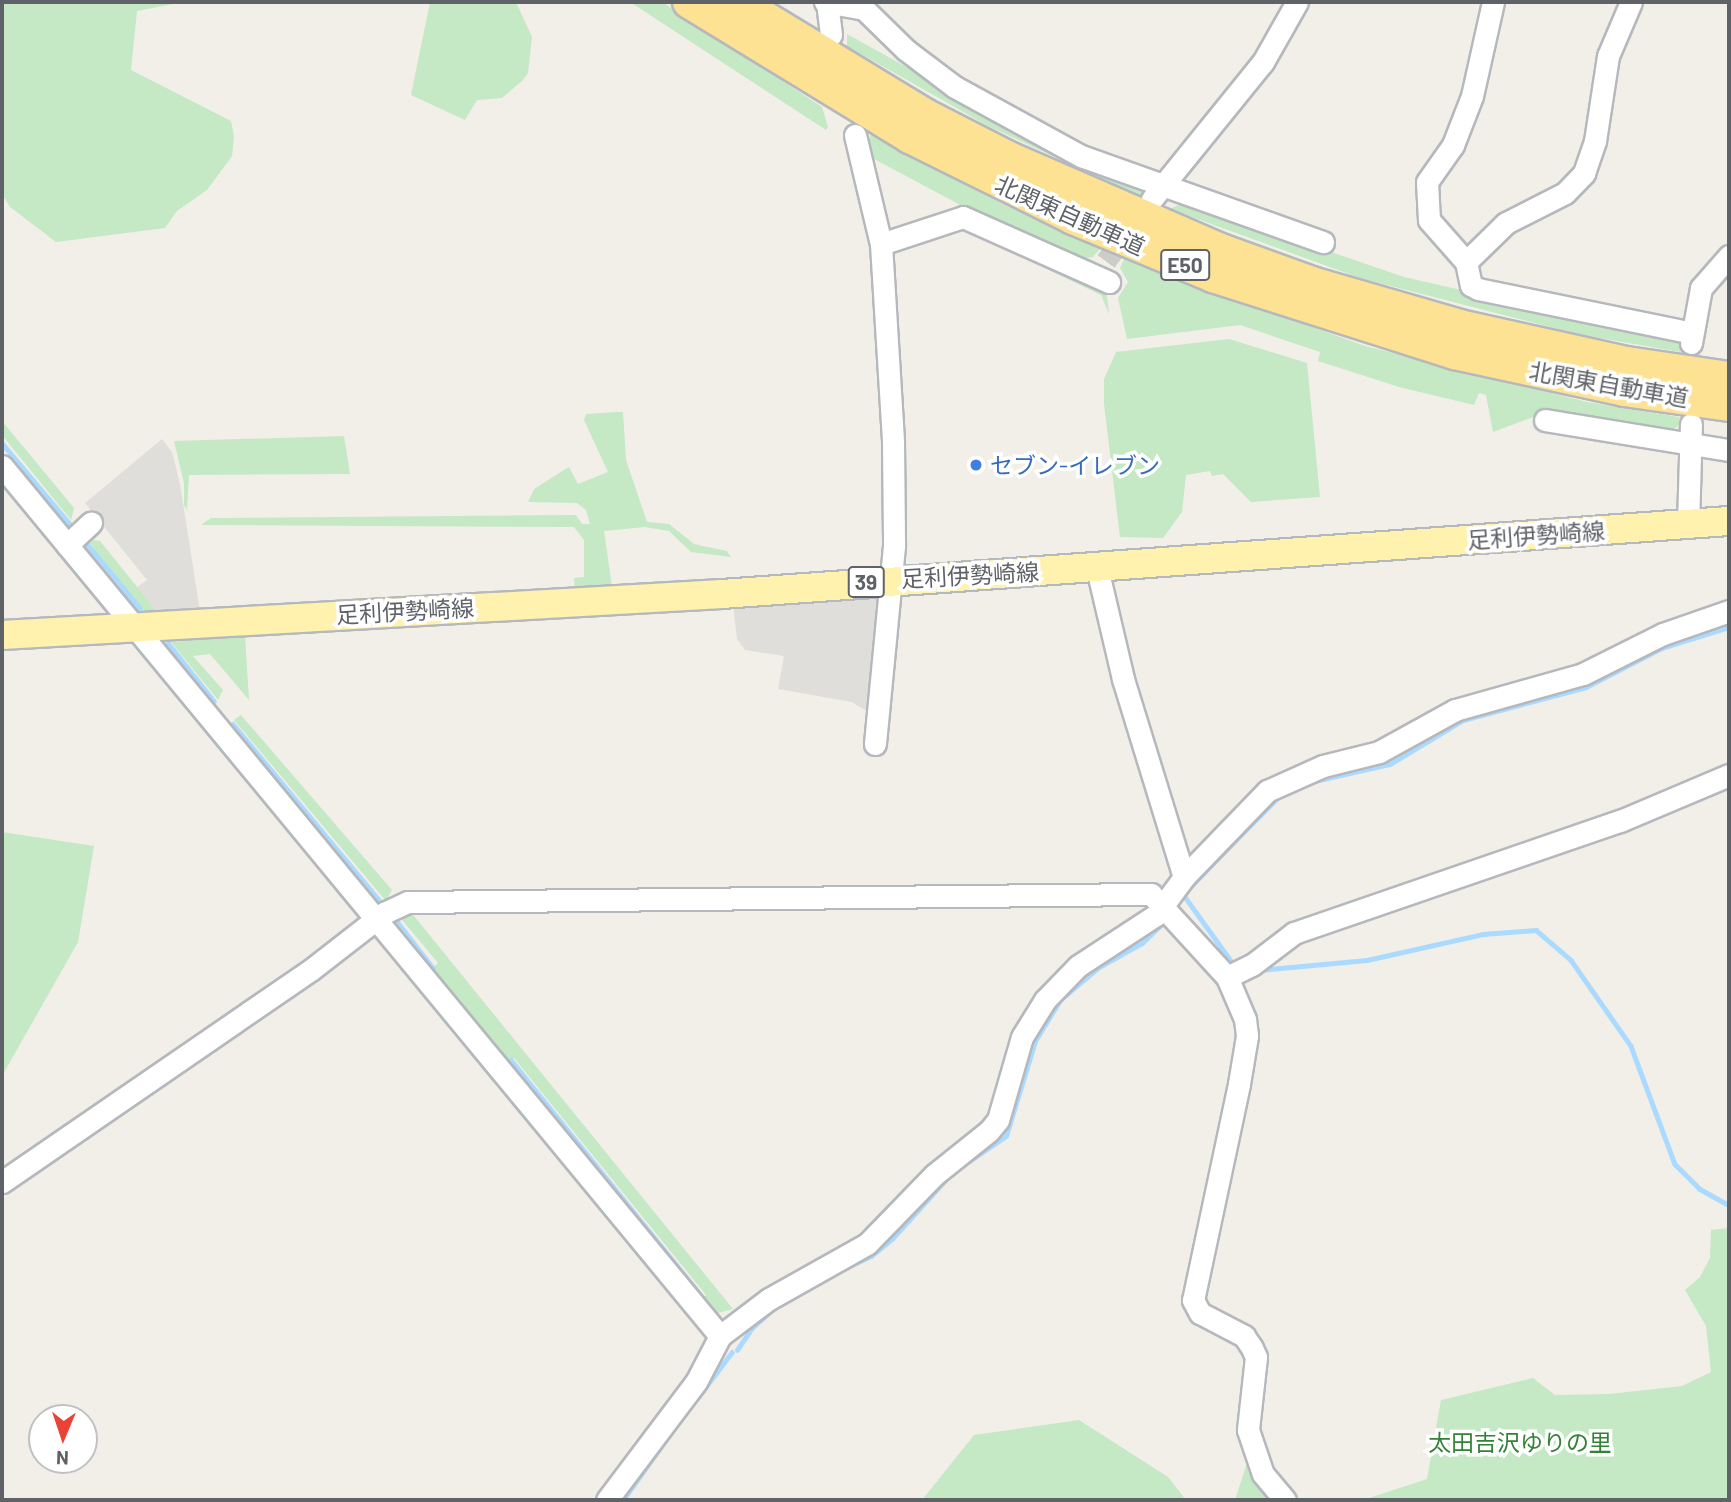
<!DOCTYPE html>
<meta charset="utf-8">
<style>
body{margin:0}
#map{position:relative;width:1731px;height:1502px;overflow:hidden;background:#f1efe8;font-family:Barlow,"Noto Sans JP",sans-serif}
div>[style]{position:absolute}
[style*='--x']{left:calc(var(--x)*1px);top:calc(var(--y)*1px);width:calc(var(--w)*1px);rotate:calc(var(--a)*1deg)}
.industrial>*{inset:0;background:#e0deda}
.green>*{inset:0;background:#c5e8c5}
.stream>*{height:4.5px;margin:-2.25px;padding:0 2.25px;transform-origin:2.25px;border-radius:2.25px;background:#aadaff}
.minor-tunnel>*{height:21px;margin-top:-10.5px;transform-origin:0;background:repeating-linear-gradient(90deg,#ccccc8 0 21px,transparent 0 31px)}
.roads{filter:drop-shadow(2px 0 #b5b8bc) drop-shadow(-2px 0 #b5b8bc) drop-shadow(0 2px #b5b8bc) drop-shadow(0 -2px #b5b8bc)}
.minor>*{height:21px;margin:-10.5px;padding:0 10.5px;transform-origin:10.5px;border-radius:10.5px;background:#fff}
.major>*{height:28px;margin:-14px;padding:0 14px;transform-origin:14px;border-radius:14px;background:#fff2af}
.highway>*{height:32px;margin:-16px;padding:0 16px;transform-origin:16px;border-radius:16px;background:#fde293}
.dots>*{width:19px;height:19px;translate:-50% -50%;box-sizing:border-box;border:4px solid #fff;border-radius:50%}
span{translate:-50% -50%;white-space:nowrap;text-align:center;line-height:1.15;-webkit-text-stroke:7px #fff;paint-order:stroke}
.shield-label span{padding:2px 5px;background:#fff;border:2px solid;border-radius:5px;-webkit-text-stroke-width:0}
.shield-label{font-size:21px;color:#5f6368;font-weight:700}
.street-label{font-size:23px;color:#5f6368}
.shop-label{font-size:23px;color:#366cbe}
.left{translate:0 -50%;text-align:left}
.park-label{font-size:23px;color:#348238}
.frame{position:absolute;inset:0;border:4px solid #5f6368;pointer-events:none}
.north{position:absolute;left:28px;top:1404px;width:70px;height:70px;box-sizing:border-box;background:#fff;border:2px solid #bfc1c3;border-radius:50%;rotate:182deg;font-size:19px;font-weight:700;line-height:28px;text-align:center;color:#5f6368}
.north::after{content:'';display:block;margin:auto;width:24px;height:32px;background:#ea4335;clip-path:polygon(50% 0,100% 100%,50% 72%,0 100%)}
</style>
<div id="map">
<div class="industrial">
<div style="clip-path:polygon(162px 439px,172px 452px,180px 484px,200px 611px,159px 614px,137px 587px,147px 580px,85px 503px)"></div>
<div style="clip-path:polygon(878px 596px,885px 603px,871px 714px,852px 702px,778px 689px,784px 656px,745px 650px,737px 639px,733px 605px)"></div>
</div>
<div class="green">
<div style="clip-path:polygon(2px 2px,183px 2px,137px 11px,131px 70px,231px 121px,234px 137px,232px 156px,207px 190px,177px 211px,165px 228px,56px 242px,10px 207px,2px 194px)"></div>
<div style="clip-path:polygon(430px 2px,516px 2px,532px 37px,528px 73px,523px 80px,502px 98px,477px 100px,465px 120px,411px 95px)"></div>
<div style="clip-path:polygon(630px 2px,662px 2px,822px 107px,828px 127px,826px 130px)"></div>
<div style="clip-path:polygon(847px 34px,937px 84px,1150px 190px,1142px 197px,988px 126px,847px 46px)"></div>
<div style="clip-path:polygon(871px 135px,1002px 204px,1100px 249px,1093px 257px,1075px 260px,968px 209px,874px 159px,866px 144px)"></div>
<div style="clip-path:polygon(1185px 202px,1404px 277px,1677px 339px,1682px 347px,1680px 352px,1577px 334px,1360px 278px,1170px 209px)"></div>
<div style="clip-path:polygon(955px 225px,1106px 287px,1109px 314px,1101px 295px)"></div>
<div style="clip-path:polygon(1124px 259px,1365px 346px,1587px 402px,1679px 417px,1679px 425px,1671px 432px,1552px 410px,1493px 432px,1486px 395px,1479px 393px,1474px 405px,1399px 387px,1318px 361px,1320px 352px,1240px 325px,1127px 339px,1118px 298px,1128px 282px,1120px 268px)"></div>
<div style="clip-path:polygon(1229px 339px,1307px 363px,1320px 497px,1251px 502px,1223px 474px,1212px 476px,1210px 471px,1186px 475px,1182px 512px,1163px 538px,1120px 537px,1104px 404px,1104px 379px,1116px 352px)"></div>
<div style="clip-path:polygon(617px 412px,623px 412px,626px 460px,647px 522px,669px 524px,694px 544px,727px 551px,731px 557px,691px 552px,669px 531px,645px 527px,604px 531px,612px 587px,575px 589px,574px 578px,584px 577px,584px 540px,574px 527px,201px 525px,211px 518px,576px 515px,582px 524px,590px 524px,586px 510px,577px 503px,528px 502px,534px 489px,569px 467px,578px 484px,608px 472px,584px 420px,586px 414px)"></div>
<div style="clip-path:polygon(2px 421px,74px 508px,71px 520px,2px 435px)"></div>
<div style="clip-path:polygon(344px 436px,350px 474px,189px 475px,187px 510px,184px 505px,184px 483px,174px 441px)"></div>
<div style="clip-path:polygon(93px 540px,100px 541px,159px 614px,139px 614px,90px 543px)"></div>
<div style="clip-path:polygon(245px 636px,249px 700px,210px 654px,193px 656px,223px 690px,218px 700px,171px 642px)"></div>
<div style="clip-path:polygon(241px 715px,392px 890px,386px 901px,234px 720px)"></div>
<div style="clip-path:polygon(2px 832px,94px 846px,78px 942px,2px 1076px)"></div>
<div style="clip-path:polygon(410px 911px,733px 1309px,714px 1314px,701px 1299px,706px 1295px,514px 1058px,508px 1063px,429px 971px,438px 963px,398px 915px)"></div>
<div style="clip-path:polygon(1729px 1228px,1729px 1500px,1363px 1500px,1427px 1479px,1441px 1400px,1533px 1378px,1555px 1395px,1609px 1394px,1682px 1386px,1711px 1372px,1706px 1326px,1685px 1290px,1700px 1277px,1710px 1258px,1711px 1230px)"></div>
<div style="clip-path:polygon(1079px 1420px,1168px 1477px,1186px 1500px,922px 1500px,974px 1435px)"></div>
<div style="clip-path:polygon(1247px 1463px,1299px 1500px,1235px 1500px)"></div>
</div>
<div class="stream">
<div style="--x:2;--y:443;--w:106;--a:50"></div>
<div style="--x:87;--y:544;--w:83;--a:50.4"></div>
<div style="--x:168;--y:643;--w:74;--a:51.6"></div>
<div style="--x:233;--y:724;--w:230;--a:50.3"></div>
<div style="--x:1310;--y:782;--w:82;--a:-12.7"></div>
<div style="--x:1390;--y:764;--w:85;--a:-31.1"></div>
<div style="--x:1463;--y:720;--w:127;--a:-15"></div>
<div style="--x:1586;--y:687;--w:85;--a:-27.2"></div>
<div style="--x:1662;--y:648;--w:70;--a:-17.4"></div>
<div style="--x:1186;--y:891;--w:134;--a:-45.6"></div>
<div style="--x:1183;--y:894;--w:87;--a:54.3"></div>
<div style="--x:395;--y:919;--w:62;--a:52.2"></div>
<div style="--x:1260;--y:970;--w:107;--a:-5.3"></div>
<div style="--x:1367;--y:960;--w:119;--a:-12.6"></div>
<div style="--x:1483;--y:934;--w:53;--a:-4.3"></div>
<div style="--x:1536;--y:930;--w:46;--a:40.6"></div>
<div style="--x:1571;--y:960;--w:105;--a:55.1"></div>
<div style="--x:1631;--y:1046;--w:126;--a:69.6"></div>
<div style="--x:1675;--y:1164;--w:35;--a:45"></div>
<div style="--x:1700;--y:1189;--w:33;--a:29"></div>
<div style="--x:511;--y:1060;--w:306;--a:51.1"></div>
<div style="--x:956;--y:1170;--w:60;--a:-34.2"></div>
<div style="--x:1006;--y:1136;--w:99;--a:-73"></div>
<div style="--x:1035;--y:1041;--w:48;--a:-58.6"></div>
<div style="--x:1060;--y:1000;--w:51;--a:-40.2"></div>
<div style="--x:1099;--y:967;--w:49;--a:-29.2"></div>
<div style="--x:1142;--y:943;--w:32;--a:-44"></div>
<div style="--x:841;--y:1270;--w:33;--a:-25"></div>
<div style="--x:871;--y:1256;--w:27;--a:-39"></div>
<div style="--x:892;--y:1239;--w:85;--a:-47.9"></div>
<div style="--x:737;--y:1350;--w:27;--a:-56"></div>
<div style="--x:752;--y:1328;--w:36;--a:-42"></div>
<div style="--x:698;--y:1397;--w:56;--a:-52.9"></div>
<div style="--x:623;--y:1500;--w:93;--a:-54.6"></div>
</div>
<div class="minor-tunnel">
<div style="--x:1106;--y:261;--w:40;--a:-53"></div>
</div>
<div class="roads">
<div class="minor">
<div style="--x:825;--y:2;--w:40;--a:10"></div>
<div style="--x:864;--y:9;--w:59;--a:44.3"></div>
<div style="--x:906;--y:50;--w:61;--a:37.1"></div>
<div style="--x:955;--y:87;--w:144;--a:28.7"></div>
<div style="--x:1081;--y:156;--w:257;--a:19.6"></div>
<div style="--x:827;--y:2;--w:33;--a:83"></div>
<div style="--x:1493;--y:2;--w:96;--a:102.6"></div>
<div style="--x:1472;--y:96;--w:53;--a:111.2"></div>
<div style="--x:1453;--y:145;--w:45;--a:125.1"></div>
<div style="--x:1427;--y:182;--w:38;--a:87"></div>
<div style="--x:1429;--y:220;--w:56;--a:48.6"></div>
<div style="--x:1466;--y:262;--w:24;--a:78"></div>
<div style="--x:1471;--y:285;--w:8;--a:30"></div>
<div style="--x:1478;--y:289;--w:218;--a:11.6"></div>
<div style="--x:855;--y:135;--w:112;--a:76.6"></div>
<div style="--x:881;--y:244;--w:199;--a:86.5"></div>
<div style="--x:893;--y:443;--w:103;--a:89.4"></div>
<div style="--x:894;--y:546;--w:199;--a:95.5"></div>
<div style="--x:1152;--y:199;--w:176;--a:-51"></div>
<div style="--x:1263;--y:62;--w:69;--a:-60.5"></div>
<div style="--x:881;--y:244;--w:86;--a:-18.2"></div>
<div style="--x:963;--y:217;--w:160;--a:24"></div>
<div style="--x:1466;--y:262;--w:56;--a:-44.3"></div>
<div style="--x:1506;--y:223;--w:66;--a:-27"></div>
<div style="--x:1565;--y:193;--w:28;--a:-46"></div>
<div style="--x:1584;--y:173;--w:34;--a:-71"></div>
<div style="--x:1595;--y:141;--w:86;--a:-81.3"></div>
<div style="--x:1608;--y:56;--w:59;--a:-66.9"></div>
<div style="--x:1691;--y:343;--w:56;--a:-79.7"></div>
<div style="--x:1701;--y:288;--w:43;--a:-48.8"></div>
<div style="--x:1545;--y:420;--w:186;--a:9.3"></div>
<div style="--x:2;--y:466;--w:1128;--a:50.47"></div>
<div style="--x:1688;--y:524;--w:100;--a:-88.3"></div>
<div style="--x:67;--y:545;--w:33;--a:-43"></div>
<div style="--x:1097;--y:568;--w:114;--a:76.8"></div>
<div style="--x:1123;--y:679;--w:207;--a:72.9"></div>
<div style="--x:1227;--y:977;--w:28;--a:-26"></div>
<div style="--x:1252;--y:965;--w:53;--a:-37.3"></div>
<div style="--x:1294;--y:933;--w:345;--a:-19"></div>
<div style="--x:1620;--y:821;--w:118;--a:-22.9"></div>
<div style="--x:2;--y:1182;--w:376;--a:-34.5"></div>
<div style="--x:312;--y:969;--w:91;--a:-37.9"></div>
<div style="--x:384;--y:913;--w:26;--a:-25"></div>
<div style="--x:408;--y:902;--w:743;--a:-0.62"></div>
<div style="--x:1151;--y:894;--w:113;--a:47.5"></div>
<div style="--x:1227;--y:977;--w:46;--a:66.8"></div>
<div style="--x:1245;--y:1019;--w:17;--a:83"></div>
<div style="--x:1247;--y:1036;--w:49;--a:99.5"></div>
<div style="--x:1239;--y:1084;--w:221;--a:102"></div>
<div style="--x:1193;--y:1300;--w:15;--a:62"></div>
<div style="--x:1200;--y:1313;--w:50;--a:27.6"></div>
<div style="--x:1244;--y:1336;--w:14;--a:56"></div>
<div style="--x:1252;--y:1348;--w:10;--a:66"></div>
<div style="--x:1256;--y:1357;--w:73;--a:96.3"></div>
<div style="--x:1248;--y:1430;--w:46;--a:71.2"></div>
<div style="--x:1263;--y:1474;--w:34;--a:50"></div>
<div style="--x:607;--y:1500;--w:148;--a:-53"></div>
<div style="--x:696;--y:1382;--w:52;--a:-62.4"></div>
<div style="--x:720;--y:1336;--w:61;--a:-37.1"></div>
<div style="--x:769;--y:1299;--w:112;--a:-29.3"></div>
<div style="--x:867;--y:1244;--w:96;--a:-45.8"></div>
<div style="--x:934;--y:1175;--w:70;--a:-38.7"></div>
<div style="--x:989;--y:1131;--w:14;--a:-51"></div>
<div style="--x:998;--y:1120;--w:86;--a:-73.9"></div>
<div style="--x:1022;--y:1037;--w:44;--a:-58.1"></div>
<div style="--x:1045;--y:1000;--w:47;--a:-45.9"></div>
<div style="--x:1078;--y:966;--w:93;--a:-33.2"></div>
<div style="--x:1156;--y:915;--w:47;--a:-53.6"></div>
<div style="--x:1184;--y:877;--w:120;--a:-46"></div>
<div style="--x:1267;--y:791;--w:61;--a:-24.1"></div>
<div style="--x:1323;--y:766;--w:58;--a:-14"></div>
<div style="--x:1379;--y:752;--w:87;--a:-28.9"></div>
<div style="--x:1455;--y:710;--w:133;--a:-15.7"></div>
<div style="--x:1583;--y:674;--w:89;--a:-26.6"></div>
<div style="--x:1663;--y:634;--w:70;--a:-19.2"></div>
</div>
<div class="major">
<div style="--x:2;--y:635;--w:721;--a:-3.26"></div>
<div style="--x:722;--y:594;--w:1010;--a:-4.15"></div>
</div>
<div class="highway">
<div style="--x:689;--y:2;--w:259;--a:31.4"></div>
<div style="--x:910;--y:137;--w:182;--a:26.4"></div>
<div style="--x:1073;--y:218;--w:152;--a:22.5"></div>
<div style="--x:1213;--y:276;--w:254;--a:17.7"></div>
<div style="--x:1455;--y:353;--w:173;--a:12.3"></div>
<div style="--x:1624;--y:390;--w:106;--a:8.1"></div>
<div style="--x:739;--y:2;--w:215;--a:31.3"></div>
<div style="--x:923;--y:114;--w:97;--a:27.1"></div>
<div style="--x:1009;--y:158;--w:231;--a:23.5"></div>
<div style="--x:1221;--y:250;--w:97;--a:19.9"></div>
<div style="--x:1312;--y:283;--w:154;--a:16.2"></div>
<div style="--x:1460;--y:326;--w:171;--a:12.5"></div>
<div style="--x:1627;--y:363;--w:103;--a:8.4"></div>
</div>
</div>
<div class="dots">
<div style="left:976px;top:465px;background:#3f7fe0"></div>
</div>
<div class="shield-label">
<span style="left:1185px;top:265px">E50</span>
<span style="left:866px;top:582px">39</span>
</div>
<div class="street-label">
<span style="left:1070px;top:215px;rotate:24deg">北関東自動車道</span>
<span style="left:1609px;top:384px;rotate:10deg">北関東自動車道</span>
<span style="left:1536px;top:535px;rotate:-4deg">足利伊勢崎線</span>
<span style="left:970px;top:575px;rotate:-3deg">足利伊勢崎線</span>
<span style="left:405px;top:611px;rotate:-3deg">足利伊勢崎線</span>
</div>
<div class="shop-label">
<span class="left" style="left:990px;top:465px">セブン-イレブン</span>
</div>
<div class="park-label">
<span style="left:1520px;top:1442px">太田吉沢ゆりの里</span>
</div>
<div class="frame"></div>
<div class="north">N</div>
</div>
